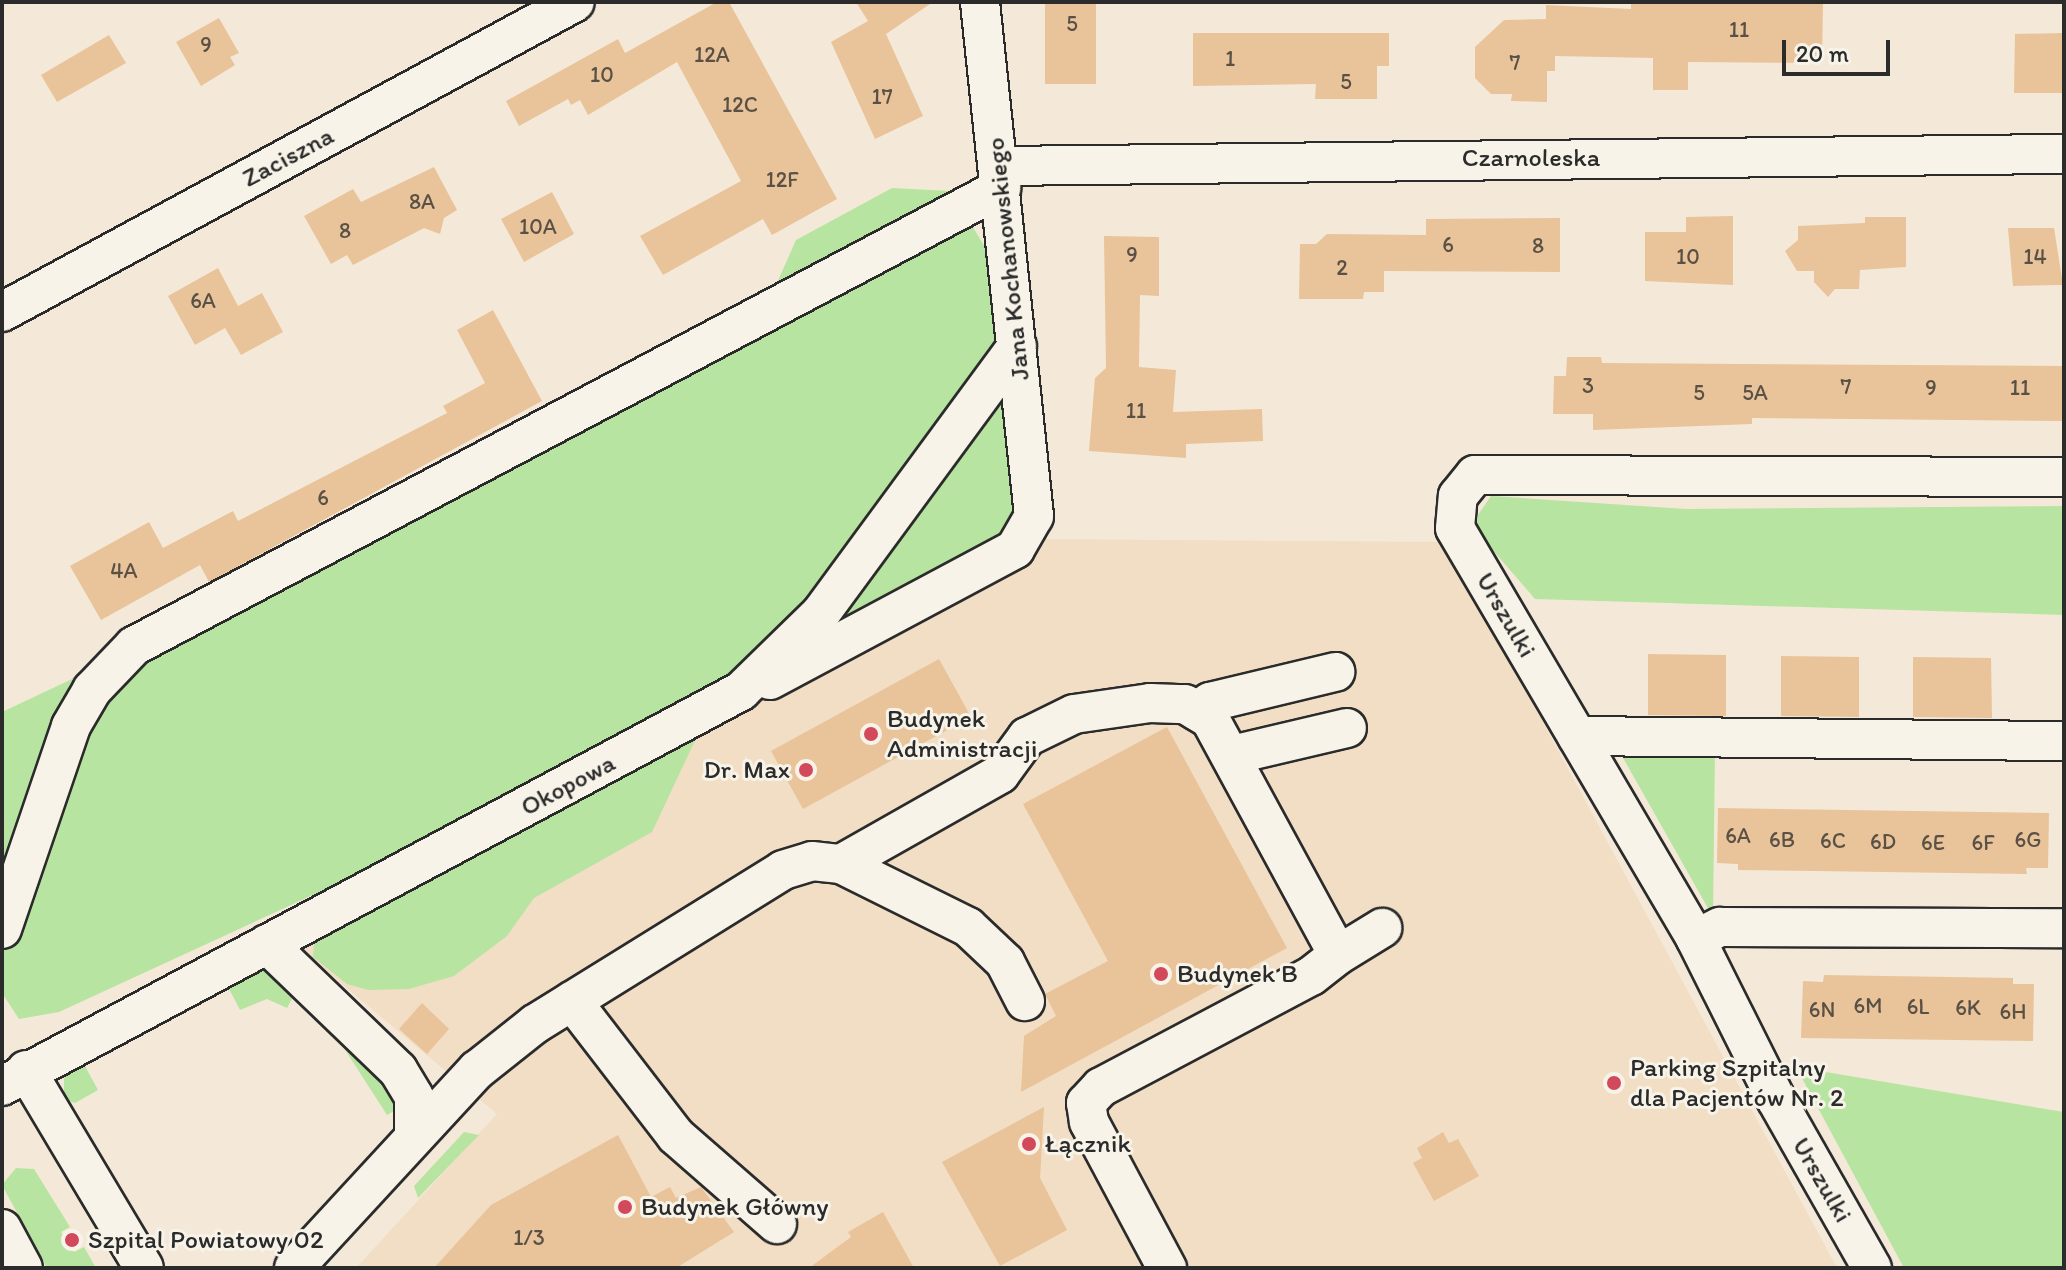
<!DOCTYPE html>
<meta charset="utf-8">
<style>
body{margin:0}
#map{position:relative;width:2066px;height:1270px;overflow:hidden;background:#f4e9d8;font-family:Itim,sans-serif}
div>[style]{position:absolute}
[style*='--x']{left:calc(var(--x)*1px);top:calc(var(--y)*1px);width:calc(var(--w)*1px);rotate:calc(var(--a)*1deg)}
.built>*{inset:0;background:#f1dec5}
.green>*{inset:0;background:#b8e4a1}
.building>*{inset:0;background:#e9c399}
.roads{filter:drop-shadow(2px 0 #2b2b2b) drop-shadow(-2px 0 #2b2b2b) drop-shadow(0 2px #2b2b2b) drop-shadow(0 -2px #2b2b2b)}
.minor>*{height:38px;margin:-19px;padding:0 19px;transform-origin:19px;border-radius:19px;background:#f7f3e8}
.dots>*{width:22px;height:22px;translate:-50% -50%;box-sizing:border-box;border:4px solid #f7f3e8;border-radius:50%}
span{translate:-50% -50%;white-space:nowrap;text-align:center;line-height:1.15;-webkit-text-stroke:6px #f7f3e8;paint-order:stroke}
.number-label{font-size:22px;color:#5a5146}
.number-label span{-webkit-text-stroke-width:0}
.street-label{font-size:26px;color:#2b2b2b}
.poi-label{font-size:26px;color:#2b2b2b}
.left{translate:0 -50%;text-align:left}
.right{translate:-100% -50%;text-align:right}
.frame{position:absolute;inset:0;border:4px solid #2b2b2b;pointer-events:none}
.scale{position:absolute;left:1782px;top:40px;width:108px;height:36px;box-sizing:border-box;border:4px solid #2b2b2b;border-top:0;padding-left:10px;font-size:24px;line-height:28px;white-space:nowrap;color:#2b2b2b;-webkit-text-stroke:6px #f7f3e8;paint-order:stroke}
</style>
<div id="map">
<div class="built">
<div style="clip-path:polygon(1045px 539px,1446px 542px,1837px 1268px,356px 1268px,497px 1114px,300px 949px)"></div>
</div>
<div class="green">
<div style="clip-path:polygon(892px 188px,951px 191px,991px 257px,1024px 551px,699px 732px,652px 832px,534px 898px,507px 936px,454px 976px,409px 989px,368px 990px,347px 984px,313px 957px,314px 944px,435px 875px,393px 858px,59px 1012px,19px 1019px,2px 993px,2px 712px,372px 538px,769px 301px,796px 240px)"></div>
<div style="clip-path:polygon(1491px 496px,1686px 509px,2064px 506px,2064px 615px,1535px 599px,1471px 525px)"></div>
<div style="clip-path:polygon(1618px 749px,1715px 749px,1713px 917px)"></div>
<div style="clip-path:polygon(253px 969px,274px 969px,299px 986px,287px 1008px,267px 999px,240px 1010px,228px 987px,85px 1066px,98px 1090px,75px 1103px,64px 1099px,64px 1078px,74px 1067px)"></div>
<div style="clip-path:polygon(320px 1011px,406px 1104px,387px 1115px)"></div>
<div style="clip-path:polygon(1796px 1067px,2064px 1112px,2064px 1268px,1904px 1268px)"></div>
<div style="clip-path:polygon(464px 1132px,479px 1135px,418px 1198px,414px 1186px)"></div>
<div style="clip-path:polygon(16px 1168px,34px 1169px,70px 1227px,61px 1232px,74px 1252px,84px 1247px,96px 1268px,47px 1268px,2px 1185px)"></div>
</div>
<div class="building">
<div style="clip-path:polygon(717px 2px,729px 2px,837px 199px,772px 235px,763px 219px,663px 275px,640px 236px,741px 181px,677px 62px,588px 115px,580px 100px,571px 105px,568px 99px,519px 126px,506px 101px,618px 39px,625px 53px)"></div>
<div style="clip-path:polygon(856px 2px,933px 2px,886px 34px,923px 116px,875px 139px,831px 42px,868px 21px)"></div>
<div style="clip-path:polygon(1045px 2px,1096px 2px,1096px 84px,1045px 84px)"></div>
<div style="clip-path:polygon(1631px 2px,1823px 2px,1822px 63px,1688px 62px,1688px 90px,1653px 90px,1653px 58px,1555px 56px,1555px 71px,1547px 71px,1547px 102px,1511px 101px,1512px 94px,1491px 94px,1475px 78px,1475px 47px,1504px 20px,1546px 19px,1546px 5px,1631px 9px)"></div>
<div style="clip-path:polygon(219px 18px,239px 53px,230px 57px,235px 65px,201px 86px,176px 42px)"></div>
<div style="clip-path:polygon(1193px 33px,1389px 33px,1389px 66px,1377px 66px,1377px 99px,1315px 99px,1316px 84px,1193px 86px)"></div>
<div style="clip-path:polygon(2064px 33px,2064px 93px,2014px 93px,2015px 34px)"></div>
<div style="clip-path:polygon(109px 35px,126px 63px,57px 102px,41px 75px)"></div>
<div style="clip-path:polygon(434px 167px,457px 210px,444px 218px,440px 234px,424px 228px,353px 265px,347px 255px,331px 264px,304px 216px,353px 189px,361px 202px)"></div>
<div style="clip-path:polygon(552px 192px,574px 234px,524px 262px,501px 219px)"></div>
<div style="clip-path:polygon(1733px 216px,1733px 285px,1645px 281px,1645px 232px,1686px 232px,1686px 217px)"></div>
<div style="clip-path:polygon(1865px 217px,1906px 217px,1906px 267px,1860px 270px,1859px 289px,1835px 289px,1828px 297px,1814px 282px,1814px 271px,1797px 271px,1785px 251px,1798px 240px,1798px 226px,1865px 223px)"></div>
<div style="clip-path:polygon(1560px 218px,1560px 272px,1384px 271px,1384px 292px,1364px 292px,1363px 299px,1299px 299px,1300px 244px,1316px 244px,1327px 234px,1426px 235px,1426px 219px)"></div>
<div style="clip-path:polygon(2008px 228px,2054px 228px,2063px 285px,2013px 286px)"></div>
<div style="clip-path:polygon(1104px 236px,1159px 237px,1159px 296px,1140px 295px,1139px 367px,1176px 370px,1173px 412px,1262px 409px,1263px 441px,1186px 444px,1186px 458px,1089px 451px,1095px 378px,1106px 368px)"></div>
<div style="clip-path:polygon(218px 268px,238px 306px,262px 293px,283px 332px,241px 355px,225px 328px,195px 345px,168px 296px)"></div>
<div style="clip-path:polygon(493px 310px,542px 401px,209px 582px,200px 565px,101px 620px,70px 566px,149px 522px,163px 548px,233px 511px,238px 521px,447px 413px,443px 406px,485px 383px,457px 330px)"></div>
<div style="clip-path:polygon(1567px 357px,1601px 357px,1602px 363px,2062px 366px,2062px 421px,1752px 418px,1752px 424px,1593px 430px,1593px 414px,1553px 414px,1554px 376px,1566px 376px)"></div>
<div style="clip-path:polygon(1648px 654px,1726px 655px,1726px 716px,1648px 715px)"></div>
<div style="clip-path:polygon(1781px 656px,1859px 657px,1859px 717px,1781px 716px)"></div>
<div style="clip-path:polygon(1913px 657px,1991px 658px,1992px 718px,1913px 717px)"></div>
<div style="clip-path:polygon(939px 659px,971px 717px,803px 809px,771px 751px)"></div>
<div style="clip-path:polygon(1167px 727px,1287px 948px,1021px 1092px,1024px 1036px,1056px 1016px,1045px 994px,1108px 961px,1023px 804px)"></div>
<div style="clip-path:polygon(1718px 808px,2049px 813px,2048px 868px,2026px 868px,2027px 874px,1738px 870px,1738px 864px,1717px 863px)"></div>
<div style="clip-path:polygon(1824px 975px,2013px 978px,2013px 984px,2034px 984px,2033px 1041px,1801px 1038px,1803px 981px,1823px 982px)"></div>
<div style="clip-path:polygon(422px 1003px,449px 1029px,427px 1054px,399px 1029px)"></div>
<div style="clip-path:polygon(1044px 1107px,1040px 1178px,1067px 1230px,1000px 1266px,942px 1162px)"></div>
<div style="clip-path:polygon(1443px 1132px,1449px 1143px,1458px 1139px,1479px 1176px,1434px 1201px,1413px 1163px,1422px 1158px,1417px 1148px)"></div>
<div style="clip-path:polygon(618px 1135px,651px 1197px,670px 1187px,676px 1198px,701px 1187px,734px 1232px,676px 1268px,434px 1268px,491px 1205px)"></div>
<div style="clip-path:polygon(883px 1212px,914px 1268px,809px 1268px,851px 1237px,848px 1232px)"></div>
</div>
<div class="roads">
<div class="minor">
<div style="--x:999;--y:166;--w:1065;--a:-0.65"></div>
<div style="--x:2;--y:312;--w:651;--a:-28.41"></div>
<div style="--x:770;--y:680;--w:278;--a:-28.1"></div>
<div style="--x:1015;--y:549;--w:38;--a:-60"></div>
<div style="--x:1034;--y:516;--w:517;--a:-96"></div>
<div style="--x:1197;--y:711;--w:16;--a:-35"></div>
<div style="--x:1210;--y:702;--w:129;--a:-13.5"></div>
<div style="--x:1577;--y:736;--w:487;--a:0.6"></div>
<div style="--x:1232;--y:755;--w:118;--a:-13.2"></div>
<div style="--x:841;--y:864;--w:142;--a:26.4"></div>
<div style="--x:968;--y:927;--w:51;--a:43.4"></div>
<div style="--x:1005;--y:962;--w:44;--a:62.9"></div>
<div style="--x:2;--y:929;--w:214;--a:-71.2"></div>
<div style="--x:71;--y:726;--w:42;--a:-59.7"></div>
<div style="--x:92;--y:690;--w:61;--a:-46.3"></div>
<div style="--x:134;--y:646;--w:981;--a:-27.85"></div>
<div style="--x:1696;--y:939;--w:27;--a:-27"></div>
<div style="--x:1720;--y:927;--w:344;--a:0.2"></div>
<div style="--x:267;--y:944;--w:182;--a:43.9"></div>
<div style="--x:398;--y:1070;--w:31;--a:59"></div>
<div style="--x:414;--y:1097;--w:37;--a:90"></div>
<div style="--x:1338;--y:955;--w:52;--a:-31.5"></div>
<div style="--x:572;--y:1001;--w:170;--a:52.4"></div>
<div style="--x:676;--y:1136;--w:134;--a:41.1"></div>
<div style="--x:26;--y:1070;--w:230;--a:59.2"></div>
<div style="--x:2;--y:1086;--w:838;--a:-28.12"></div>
<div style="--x:741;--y:691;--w:112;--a:-44.3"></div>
<div style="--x:821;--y:613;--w:331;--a:-53.7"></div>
<div style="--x:2;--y:1229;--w:44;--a:61.7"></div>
<div style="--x:294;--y:1268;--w:270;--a:-47.3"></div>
<div style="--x:477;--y:1070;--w:74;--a:-38.4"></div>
<div style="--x:535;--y:1024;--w:292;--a:-31.8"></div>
<div style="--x:783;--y:870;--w:30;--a:-17"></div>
<div style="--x:812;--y:861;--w:29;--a:6"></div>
<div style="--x:841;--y:864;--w:183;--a:-29.5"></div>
<div style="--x:1000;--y:774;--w:46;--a:-53.9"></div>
<div style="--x:1027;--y:737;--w:52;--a:-26.1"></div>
<div style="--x:1074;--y:714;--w:77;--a:-8.2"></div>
<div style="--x:1150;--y:703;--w:35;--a:2"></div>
<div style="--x:1185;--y:704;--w:29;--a:31"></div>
<div style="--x:1210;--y:719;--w:268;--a:61.5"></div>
<div style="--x:1338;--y:955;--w:34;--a:142"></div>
<div style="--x:1311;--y:976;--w:238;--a:152.1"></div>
<div style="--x:1101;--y:1087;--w:22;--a:133"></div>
<div style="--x:1086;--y:1103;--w:19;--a:81"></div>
<div style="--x:1089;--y:1122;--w:166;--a:61.9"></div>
<div style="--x:1872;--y:1268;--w:194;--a:-119.6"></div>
<div style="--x:1776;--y:1099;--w:179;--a:-116.6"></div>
<div style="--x:1696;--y:939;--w:476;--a:-120.4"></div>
<div style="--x:1455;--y:528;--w:32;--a:-85"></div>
<div style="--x:1458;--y:496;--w:27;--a:-51"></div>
<div style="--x:1475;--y:475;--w:589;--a:0.19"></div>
</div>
</div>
<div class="dots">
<div style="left:871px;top:734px;background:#d1495b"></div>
<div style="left:806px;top:770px;background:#d1495b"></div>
<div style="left:1161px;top:974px;background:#d1495b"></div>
<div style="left:1614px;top:1083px;background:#d1495b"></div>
<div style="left:1029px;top:1144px;background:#d1495b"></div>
<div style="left:625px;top:1207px;background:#d1495b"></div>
<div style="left:72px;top:1240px;background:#d1495b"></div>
</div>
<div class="number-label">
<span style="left:1072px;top:24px">5</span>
<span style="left:1739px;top:30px">11</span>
<span style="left:206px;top:45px">9</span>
<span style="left:712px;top:55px">12A</span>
<span style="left:1230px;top:59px">1</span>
<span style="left:1515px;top:63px">7</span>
<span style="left:602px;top:75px">10</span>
<span style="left:1346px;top:82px">5</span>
<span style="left:882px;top:97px">17</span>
<span style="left:740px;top:105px">12C</span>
<span style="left:782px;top:180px">12F</span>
<span style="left:422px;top:202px">8A</span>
<span style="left:538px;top:227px">10A</span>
<span style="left:345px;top:231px">8</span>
<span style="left:1448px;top:245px">6</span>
<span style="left:1538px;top:246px">8</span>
<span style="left:1132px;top:255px">9</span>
<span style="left:1688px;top:257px">10</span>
<span style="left:2035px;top:257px">14</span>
<span style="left:1342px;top:268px">2</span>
<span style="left:203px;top:301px">6A</span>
<span style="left:1588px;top:386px">3</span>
<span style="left:1846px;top:387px">7</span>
<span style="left:1931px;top:388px">9</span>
<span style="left:2020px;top:388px">11</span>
<span style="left:1699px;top:393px">5</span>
<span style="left:1755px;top:393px">5A</span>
<span style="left:1136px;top:411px">11</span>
<span style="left:323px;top:498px">6</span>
<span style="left:124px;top:571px">4A</span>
<span style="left:1738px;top:836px">6A</span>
<span style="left:1782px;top:840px">6B</span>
<span style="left:2028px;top:840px">6G</span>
<span style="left:1833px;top:841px">6C</span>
<span style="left:1883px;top:842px">6D</span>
<span style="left:1933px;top:843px">6E</span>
<span style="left:1983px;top:843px">6F</span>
<span style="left:1868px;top:1006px">6M</span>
<span style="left:1918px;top:1007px">6L</span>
<span style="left:1968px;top:1008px">6K</span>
<span style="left:1822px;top:1010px">6N</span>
<span style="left:2013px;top:1012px">6H</span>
<span style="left:529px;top:1238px">1/3</span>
</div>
<div class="street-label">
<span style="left:288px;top:157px;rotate:-28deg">Zaciszna</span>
<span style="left:1531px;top:158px">Czarnoleska</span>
<span style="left:1008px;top:259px;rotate:-96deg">Jana Kochanowskiego</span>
<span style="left:1506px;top:615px;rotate:60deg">Urszulki</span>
<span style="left:568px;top:785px;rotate:-28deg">Okopowa</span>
<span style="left:1822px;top:1180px;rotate:60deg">Urszulki</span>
</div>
<div class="poi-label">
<span class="left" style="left:887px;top:734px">Budynek<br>Administracji</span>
<span class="right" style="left:790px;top:770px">Dr. Max</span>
<span class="left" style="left:1177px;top:974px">Budynek B</span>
<span class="left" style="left:1630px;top:1083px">Parking Szpitalny<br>dla Pacjentów Nr. 2</span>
<span class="left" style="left:1045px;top:1144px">Łącznik</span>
<span class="left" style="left:641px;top:1207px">Budynek Główny</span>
<span class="left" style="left:88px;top:1240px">Szpital Powiatowy 02</span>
</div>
<div class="frame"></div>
<div class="scale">20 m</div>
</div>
